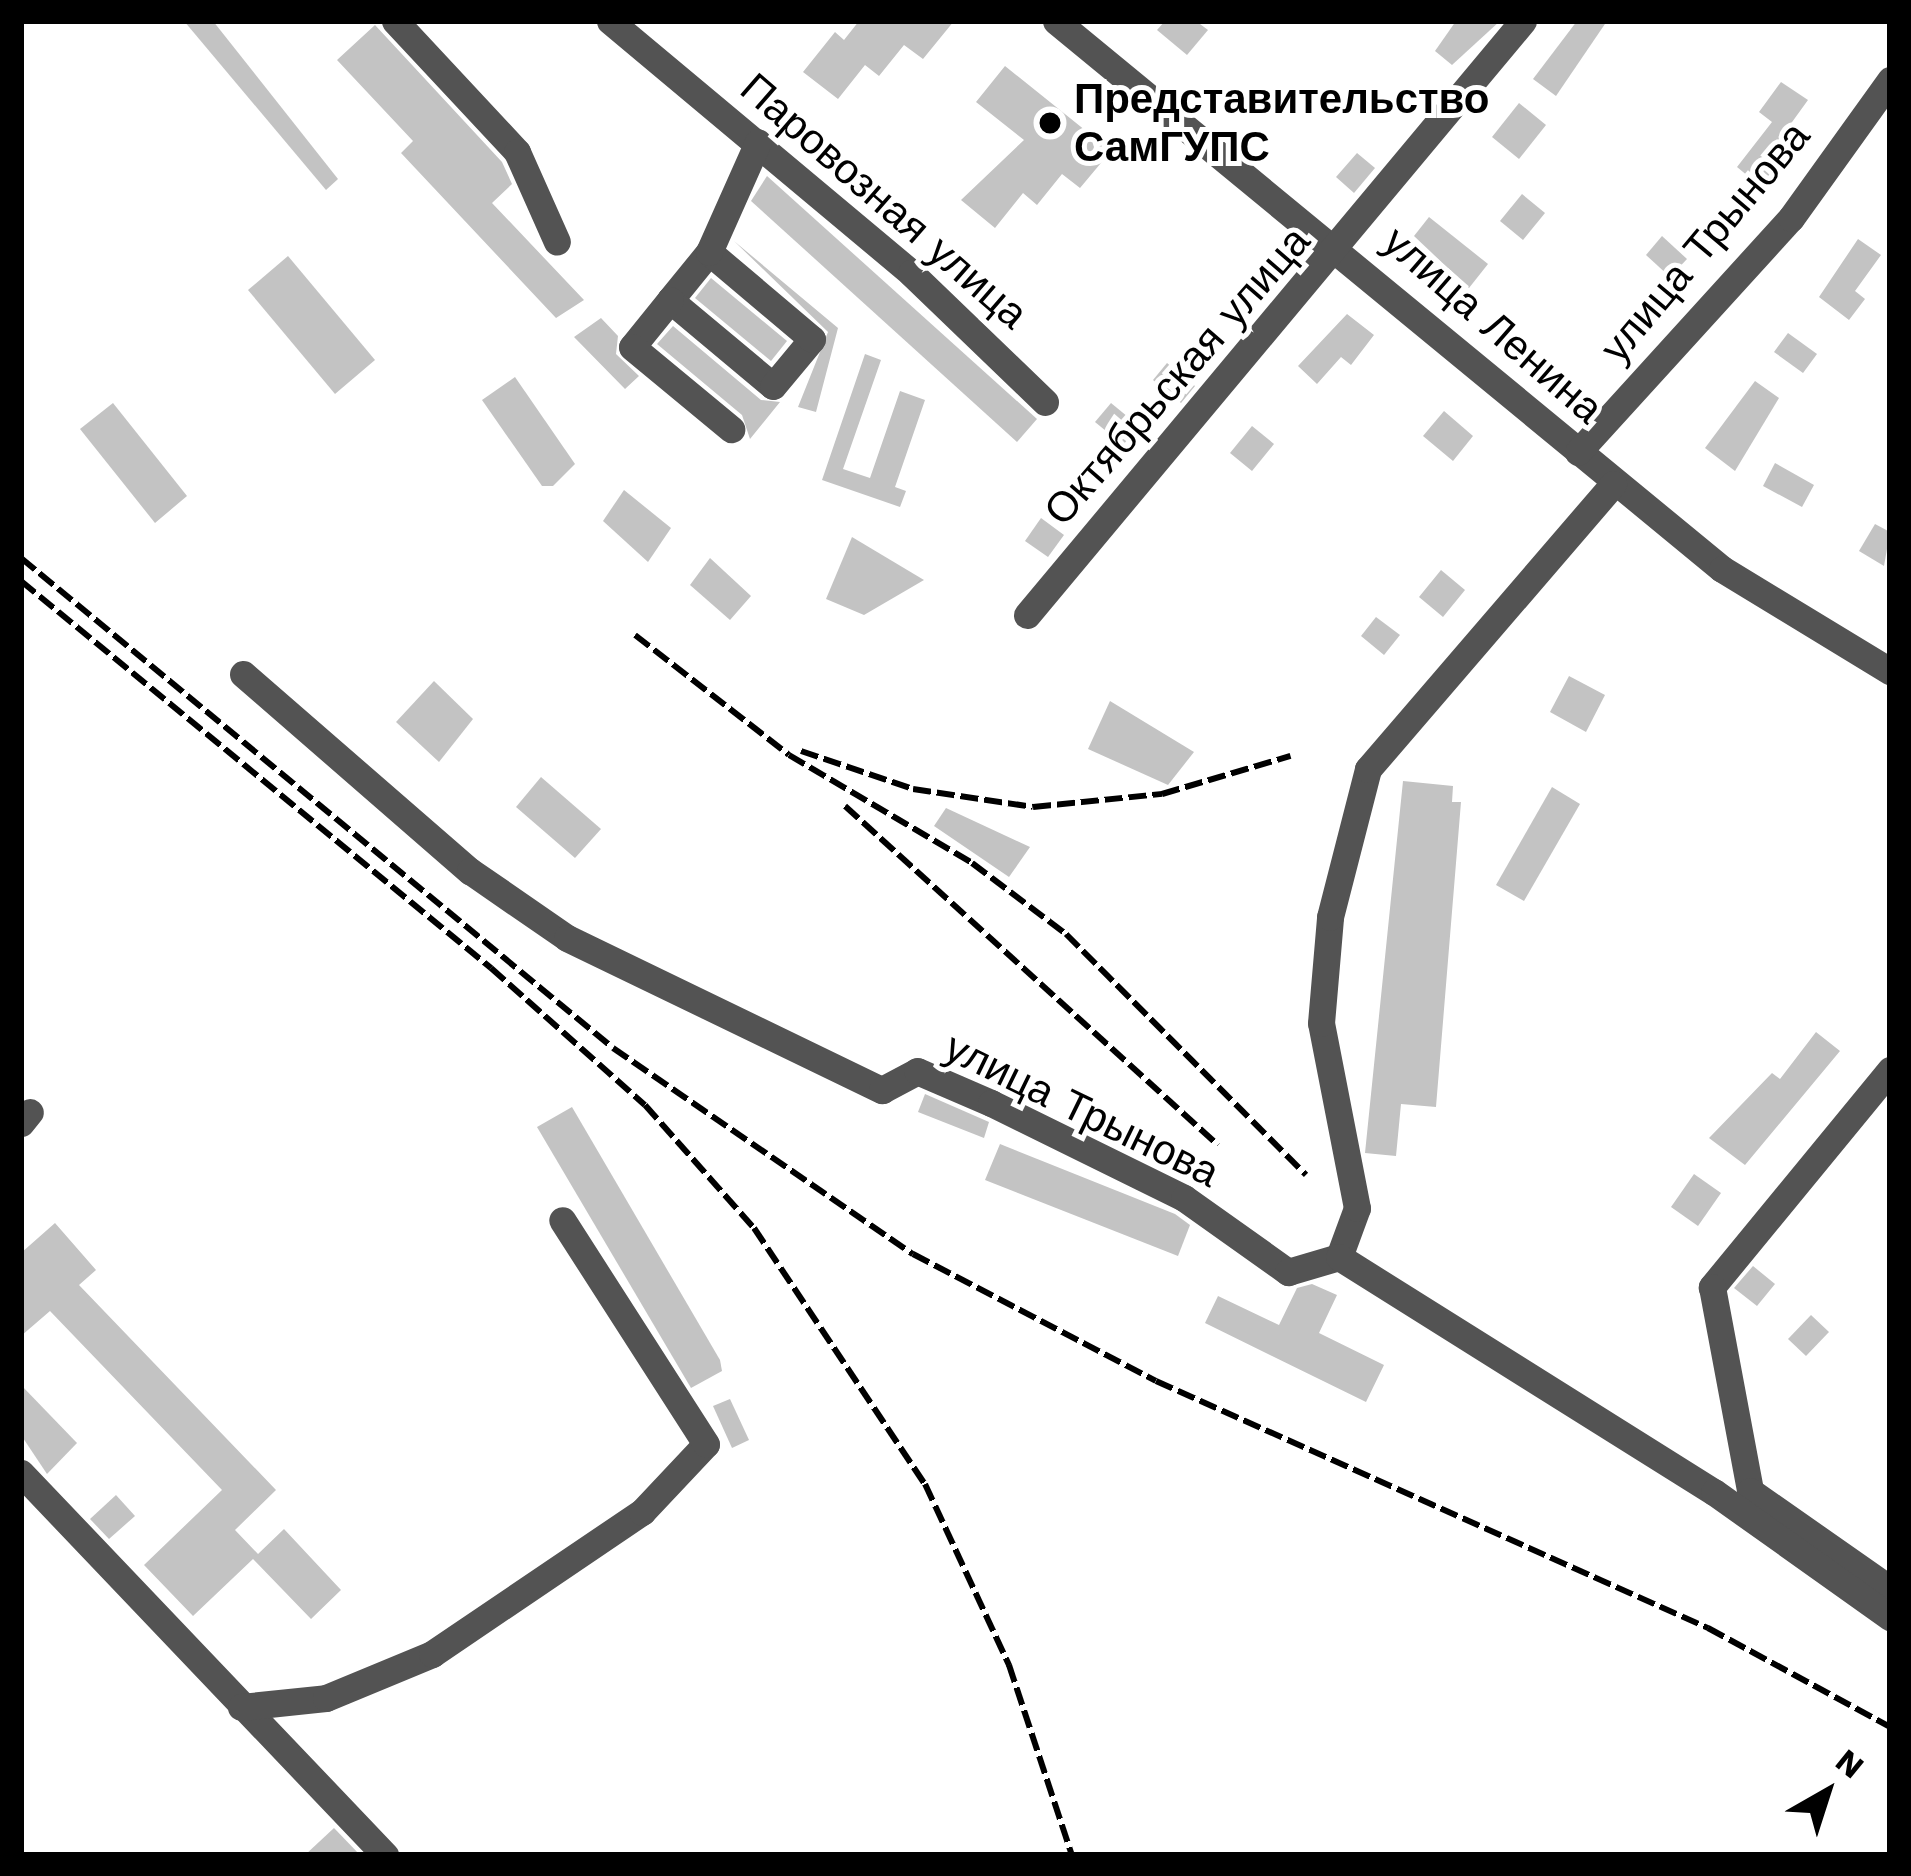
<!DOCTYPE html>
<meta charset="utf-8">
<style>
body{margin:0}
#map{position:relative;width:1911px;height:1876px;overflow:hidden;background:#fff;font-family:"Work Sans",sans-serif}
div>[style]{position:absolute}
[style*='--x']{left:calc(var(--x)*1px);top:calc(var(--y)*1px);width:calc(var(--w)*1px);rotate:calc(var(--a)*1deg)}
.building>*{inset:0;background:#c3c3c3}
.minor>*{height:27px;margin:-13.5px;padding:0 13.5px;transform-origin:13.5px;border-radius:13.5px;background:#535353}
.rail>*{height:6px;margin-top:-3px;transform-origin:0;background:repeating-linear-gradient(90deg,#000 0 18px,transparent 0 24px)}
.dots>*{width:33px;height:33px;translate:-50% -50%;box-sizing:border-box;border:6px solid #fff;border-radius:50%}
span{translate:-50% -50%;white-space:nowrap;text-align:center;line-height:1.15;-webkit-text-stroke:10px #fff;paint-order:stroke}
.poi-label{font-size:42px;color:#000;font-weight:700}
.left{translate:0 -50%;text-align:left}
.street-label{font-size:42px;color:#000}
.frame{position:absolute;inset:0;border:24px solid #000;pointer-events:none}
.north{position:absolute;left:1767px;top:1732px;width:120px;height:120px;-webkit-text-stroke:9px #fff;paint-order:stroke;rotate:39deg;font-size:33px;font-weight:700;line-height:48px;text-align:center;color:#000}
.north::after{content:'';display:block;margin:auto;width:42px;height:54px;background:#000;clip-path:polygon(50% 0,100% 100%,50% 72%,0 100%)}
</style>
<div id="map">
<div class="building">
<div style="clip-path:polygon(184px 21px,213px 21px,338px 179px,326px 190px)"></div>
<div style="clip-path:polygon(859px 21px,954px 21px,923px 59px,904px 45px,879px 76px,865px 65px,838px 99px,803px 72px,835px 32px,844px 40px)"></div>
<div style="clip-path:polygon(1165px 21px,1196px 21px,1208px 30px,1187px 55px,1157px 30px)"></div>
<div style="clip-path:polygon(1500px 21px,1452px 65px,1435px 51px,1456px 21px)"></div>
<div style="clip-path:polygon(1577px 21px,1607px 21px,1556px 96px,1533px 79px)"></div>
<div style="clip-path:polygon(375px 25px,502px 162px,512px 184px,492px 203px,584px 300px,556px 318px,401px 153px,413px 141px,337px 60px)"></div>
<div style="clip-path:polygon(1005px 66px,1111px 151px,1080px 188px,1062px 174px,1037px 205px,1023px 193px,995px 228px,961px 200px,1024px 140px,976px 102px)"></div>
<div style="clip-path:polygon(1781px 82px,1808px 100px,1769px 154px,1780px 162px,1760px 186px,1737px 167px,1772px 122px,1759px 112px)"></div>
<div style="clip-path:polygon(1519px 103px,1546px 125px,1519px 159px,1492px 137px)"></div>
<div style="clip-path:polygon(1357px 153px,1375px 168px,1354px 193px,1336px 177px)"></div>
<div style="clip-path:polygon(767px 176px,1037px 419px,1017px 442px,751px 201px)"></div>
<div style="clip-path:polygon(1522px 194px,1545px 213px,1523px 240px,1500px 221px)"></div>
<div style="clip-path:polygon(1429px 217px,1488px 264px,1469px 288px,1414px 236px)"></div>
<div style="clip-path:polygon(1662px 236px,1687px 259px,1670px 277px,1646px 255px)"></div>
<div style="clip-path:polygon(1858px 239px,1881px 255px,1855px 291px,1865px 299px,1849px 320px,1819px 297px)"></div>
<div style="clip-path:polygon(734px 241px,838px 328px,816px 412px,798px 407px,828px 332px)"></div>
<div style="clip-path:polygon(288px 256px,375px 360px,335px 394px,248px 290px)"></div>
<div style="clip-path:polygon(711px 278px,787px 341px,771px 361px,695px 298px)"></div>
<div style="clip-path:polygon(1347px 314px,1374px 335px,1351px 365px,1341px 357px,1317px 384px,1298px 366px)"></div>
<div style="clip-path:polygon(601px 318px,618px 336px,616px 354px,639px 376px,625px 389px,574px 337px)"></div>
<div style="clip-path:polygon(673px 326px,761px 400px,780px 402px,750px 439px,742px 415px,657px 344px)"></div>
<div style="clip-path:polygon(1788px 333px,1817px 354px,1803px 373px,1774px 352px)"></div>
<div style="clip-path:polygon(865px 354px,881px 360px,843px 469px,870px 478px,900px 391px,925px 400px,895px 487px,906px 491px,900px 507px,822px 480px)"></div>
<div style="clip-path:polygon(1167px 363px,1195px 386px,1181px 403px,1153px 380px)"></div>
<div style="clip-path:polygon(515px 377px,575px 464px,553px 486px,542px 486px,482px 400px)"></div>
<div style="clip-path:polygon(1755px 381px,1779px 398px,1735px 471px,1705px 448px)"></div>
<div style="clip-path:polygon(113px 403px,187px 496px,155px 523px,80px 429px)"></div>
<div style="clip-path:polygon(1111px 403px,1139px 426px,1123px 445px,1095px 422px)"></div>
<div style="clip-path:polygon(1444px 411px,1473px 436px,1453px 461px,1423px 436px)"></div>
<div style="clip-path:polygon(1252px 426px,1274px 444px,1252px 471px,1230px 453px)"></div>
<div style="clip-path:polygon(1775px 463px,1814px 485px,1802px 507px,1763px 486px)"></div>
<div style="clip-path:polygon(624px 490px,671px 528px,648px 562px,603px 521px)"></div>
<div style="clip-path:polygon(1041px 518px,1064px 535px,1048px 557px,1025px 541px)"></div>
<div style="clip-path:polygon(1875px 524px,1890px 532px,1884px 566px,1859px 551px)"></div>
<div style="clip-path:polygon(852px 537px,924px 580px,864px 615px,826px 599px)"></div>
<div style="clip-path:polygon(710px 558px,751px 596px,730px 620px,690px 585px)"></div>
<div style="clip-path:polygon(1441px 570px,1465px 590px,1443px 617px,1419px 597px)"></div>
<div style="clip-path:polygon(1376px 617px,1400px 635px,1384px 655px,1361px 636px)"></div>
<div style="clip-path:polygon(1569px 676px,1605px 695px,1586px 732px,1550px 712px)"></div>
<div style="clip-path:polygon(434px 681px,473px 719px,439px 762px,396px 722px)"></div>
<div style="clip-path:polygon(1110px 701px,1194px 752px,1168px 785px,1088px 749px)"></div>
<div style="clip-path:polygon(541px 777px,601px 829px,575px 858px,516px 807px)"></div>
<div style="clip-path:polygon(1403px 781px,1453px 786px,1452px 802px,1461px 802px,1436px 1107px,1401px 1104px,1396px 1156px,1365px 1153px)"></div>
<div style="clip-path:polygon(1552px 787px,1580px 804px,1524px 901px,1496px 885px)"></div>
<div style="clip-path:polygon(946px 808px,1030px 847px,1009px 877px,934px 826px)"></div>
<div style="clip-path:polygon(1816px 1032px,1840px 1051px,1745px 1165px,1709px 1138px,1772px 1073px,1780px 1079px)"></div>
<div style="clip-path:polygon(925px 1094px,989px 1122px,984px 1138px,918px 1112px)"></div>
<div style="clip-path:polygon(572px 1107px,720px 1360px,722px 1371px,691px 1388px,537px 1127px)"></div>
<div style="clip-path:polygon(1000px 1144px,1175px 1214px,1190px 1225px,1178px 1256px,985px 1180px)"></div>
<div style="clip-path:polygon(1694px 1174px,1721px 1193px,1698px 1226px,1671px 1207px)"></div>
<div style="clip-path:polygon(55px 1223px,96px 1270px,79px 1285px,276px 1490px,235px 1530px,258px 1554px,284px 1529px,341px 1590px,311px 1619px,253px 1559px,193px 1616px,144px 1565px,222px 1490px,50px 1311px,21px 1336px,21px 1253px)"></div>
<div style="clip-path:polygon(1753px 1266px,1775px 1284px,1757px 1306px,1734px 1288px)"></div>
<div style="clip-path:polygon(1312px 1284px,1337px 1295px,1319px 1333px,1384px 1365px,1366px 1402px,1205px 1323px,1218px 1296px,1279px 1325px,1297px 1288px)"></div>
<div style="clip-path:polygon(1811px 1315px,1829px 1332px,1806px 1356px,1788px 1339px)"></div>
<div style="clip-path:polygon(21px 1385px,77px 1443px,47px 1474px,21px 1435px)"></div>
<div style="clip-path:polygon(730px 1399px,749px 1440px,732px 1448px,713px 1406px)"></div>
<div style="clip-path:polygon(116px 1495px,135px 1516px,109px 1539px,90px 1519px)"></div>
<div style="clip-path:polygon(334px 1828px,360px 1855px,305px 1855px)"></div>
</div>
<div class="minor">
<div style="--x:395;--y:21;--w:179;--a:47"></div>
<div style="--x:517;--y:152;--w:98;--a:66"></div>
<div style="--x:610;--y:21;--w:393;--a:39.9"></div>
<div style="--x:911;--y:273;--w:186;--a:43.9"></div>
<div style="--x:1056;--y:21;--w:862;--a:39.45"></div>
<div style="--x:1722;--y:569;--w:197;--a:31.3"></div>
<div style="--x:709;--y:252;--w:62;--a:129.1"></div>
<div style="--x:670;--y:300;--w:134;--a:39.9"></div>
<div style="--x:773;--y:386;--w:61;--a:-50.3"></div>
<div style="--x:812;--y:339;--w:135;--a:-139.8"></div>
<div style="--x:709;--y:252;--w:120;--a:-66"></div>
<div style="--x:670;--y:300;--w:60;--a:129"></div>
<div style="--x:632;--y:347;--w:129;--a:39.6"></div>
<div style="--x:1578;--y:452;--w:316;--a:-47.7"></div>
<div style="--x:1791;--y:218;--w:170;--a:-54.3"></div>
<div style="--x:1027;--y:615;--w:774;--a:-50.14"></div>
<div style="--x:243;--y:674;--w:301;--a:41"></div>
<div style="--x:470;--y:871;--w:118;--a:34.6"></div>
<div style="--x:567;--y:938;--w:350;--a:25.8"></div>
<div style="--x:882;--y:1090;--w:40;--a:-28"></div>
<div style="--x:917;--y:1071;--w:81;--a:23.4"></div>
<div style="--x:991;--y:1103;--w:215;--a:26.2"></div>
<div style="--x:1184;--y:1198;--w:128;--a:35.4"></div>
<div style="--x:1288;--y:1272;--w:53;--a:-16.4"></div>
<div style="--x:1339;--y:1257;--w:52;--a:-69.8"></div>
<div style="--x:1357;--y:1208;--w:188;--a:-101"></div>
<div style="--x:1321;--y:1023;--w:106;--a:-85.1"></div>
<div style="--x:1330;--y:917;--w:153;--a:-75.6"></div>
<div style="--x:1368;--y:769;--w:376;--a:-49.3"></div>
<div style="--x:1890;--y:1070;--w:281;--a:129.4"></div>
<div style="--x:1712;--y:1287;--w:208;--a:79.4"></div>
<div style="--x:1750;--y:1491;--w:171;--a:35"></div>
<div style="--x:21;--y:1123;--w:14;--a:-51"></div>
<div style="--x:1339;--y:1257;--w:443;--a:32.1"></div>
<div style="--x:1714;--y:1492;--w:216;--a:35.4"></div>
<div style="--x:21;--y:1473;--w:528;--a:46.38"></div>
<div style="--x:241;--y:1707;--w:85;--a:-6"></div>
<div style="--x:326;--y:1698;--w:115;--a:-22.5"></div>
<div style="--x:432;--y:1654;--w:254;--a:-34.1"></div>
<div style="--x:642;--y:1512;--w:93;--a:-46.7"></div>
<div style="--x:706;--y:1444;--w:266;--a:-122.7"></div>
</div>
<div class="rail">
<div style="--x:21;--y:558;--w:768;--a:39.61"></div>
<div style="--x:613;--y:1048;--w:364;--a:34.5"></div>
<div style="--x:913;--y:1254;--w:274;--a:27.6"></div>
<div style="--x:1156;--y:1381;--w:605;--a:24.11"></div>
<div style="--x:1708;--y:1628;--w:207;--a:28.5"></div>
<div style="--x:21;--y:581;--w:609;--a:39.47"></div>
<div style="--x:491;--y:968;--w:206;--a:41.7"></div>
<div style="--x:645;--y:1105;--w:164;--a:48.5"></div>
<div style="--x:754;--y:1228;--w:308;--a:56.3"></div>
<div style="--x:925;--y:1484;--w:200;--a:65.1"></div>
<div style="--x:1009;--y:1665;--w:200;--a:71.7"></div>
<div style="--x:635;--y:635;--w:195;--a:37.9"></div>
<div style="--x:789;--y:755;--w:212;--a:30.5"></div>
<div style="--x:972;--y:863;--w:118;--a:37.1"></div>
<div style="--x:1066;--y:934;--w:340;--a:45.1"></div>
<div style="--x:801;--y:751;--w:118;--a:18.7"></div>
<div style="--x:913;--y:789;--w:121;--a:8.5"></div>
<div style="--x:1033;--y:807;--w:130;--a:-5.8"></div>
<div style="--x:1162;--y:794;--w:134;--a:-16.5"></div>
<div style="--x:845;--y:806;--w:504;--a:42.27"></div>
</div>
<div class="dots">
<div style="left:1050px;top:123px;background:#000"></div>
</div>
<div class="poi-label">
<span class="left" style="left:1074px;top:123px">Представительство<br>СамГУПС</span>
</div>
<div class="street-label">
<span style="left:884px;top:201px;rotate:41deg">Паровозная улица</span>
<span style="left:1705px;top:242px;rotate:-50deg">улица Трынова</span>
<span style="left:1493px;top:325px;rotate:41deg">улица Ленина</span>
<span style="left:1177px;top:376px;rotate:-49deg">Октябрьская улица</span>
<span style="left:1082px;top:1110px;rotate:26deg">улица Трынова</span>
</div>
<div class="frame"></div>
<div class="north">N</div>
</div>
